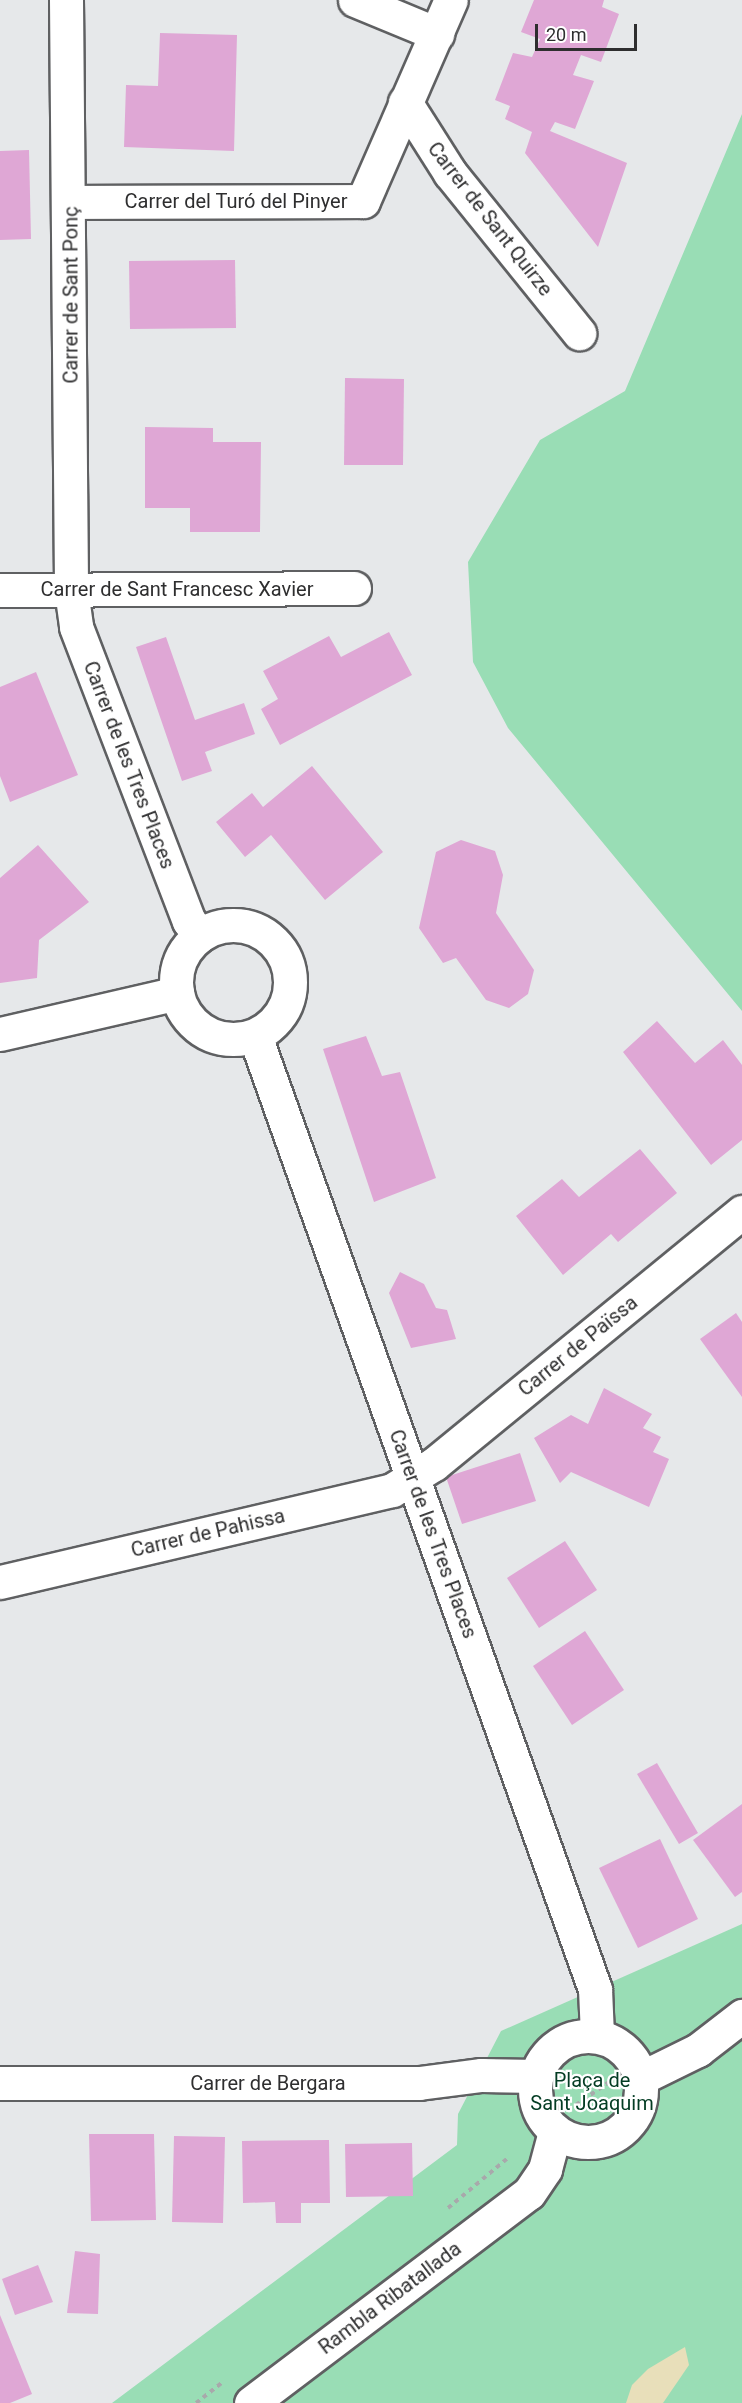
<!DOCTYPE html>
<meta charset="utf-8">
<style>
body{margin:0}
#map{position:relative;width:742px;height:2403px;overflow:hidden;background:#e6e8ea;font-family:Roboto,sans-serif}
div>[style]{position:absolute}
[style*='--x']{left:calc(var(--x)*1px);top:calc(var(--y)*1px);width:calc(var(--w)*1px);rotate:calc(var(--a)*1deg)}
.green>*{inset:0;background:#99ddb5}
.sand>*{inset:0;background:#e8dfba}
.building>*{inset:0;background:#dfa7d5}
.path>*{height:4px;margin-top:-2px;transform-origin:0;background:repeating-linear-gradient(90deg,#a8a9ab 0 4.5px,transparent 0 9px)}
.roads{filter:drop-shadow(2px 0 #5f6062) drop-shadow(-2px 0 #5f6062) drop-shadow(0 2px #5f6062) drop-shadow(0 -2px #5f6062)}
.minor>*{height:33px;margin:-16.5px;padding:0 16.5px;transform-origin:16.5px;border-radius:16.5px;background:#fff}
.minor>.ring{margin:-16.5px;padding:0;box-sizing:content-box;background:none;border:33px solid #fff;border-radius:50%}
span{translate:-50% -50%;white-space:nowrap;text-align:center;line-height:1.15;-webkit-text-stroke:4.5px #fff;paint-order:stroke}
.street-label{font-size:20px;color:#2e2e2f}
.park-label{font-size:20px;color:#033c23}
.scale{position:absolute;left:535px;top:24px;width:102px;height:27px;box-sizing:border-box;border:3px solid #2e2e2f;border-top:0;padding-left:8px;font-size:18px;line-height:21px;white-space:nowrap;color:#2e2e2f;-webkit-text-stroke:4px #fff;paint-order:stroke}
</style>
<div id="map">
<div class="green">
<div style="clip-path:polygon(742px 114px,742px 1011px,508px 728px,473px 662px,468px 562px,540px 440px,625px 391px)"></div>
<div style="clip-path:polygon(742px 1924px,742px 2403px,112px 2403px,457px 2145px,458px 2114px,501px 2031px)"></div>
</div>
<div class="sand">
<div style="clip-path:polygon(685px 2347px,689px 2365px,663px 2403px,626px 2403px,632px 2385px,648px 2369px)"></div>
</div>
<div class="building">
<div style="clip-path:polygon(534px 0,604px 0,602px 7px,619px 14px,601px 62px,581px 55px,573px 75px,594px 81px,575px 129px,555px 122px,550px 131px,627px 163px,598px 247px,525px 153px,532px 132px,505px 119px,510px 106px,495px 100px,513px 53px,532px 57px,540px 39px,521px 32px)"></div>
<div style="clip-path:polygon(160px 33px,237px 35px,234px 151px,124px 147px,126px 85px,158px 86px)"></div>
<div style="clip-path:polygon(29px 150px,31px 239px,0 240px,0 151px)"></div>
<div style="clip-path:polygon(235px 260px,236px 328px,130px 329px,129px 261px)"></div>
<div style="clip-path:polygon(345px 378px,404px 379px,403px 465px,344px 465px)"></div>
<div style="clip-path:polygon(145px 427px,213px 428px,213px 442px,261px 442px,260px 532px,190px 532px,190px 508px,145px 508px)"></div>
<div style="clip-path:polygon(389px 632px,412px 675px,280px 745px,261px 709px,278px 699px,263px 671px,329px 636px,341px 657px)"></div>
<div style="clip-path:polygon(166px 637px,195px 720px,244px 703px,255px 734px,205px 752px,212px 771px,182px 781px,136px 647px)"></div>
<div style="clip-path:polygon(36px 672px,78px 775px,10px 802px,0 776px,0 687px)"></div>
<div style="clip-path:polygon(312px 766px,383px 852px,325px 900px,271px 835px,245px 857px,216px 822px,252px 793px,263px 807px)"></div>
<div style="clip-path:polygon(461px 840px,495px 851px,503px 875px,496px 913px,534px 970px,528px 994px,509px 1008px,486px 1000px,456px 958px,443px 963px,419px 928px,436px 852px)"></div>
<div style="clip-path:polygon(38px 845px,89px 902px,39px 940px,37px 978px,0 983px,0 878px)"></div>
<div style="clip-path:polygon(657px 1021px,695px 1063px,723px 1040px,742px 1065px,742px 1140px,711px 1165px,623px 1052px)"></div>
<div style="clip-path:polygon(366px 1036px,382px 1076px,400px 1072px,436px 1178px,374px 1202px,323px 1049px)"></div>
<div style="clip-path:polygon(640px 1149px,677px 1193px,618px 1242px,611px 1234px,563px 1275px,516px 1216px,562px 1179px,579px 1197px)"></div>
<div style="clip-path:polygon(400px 1272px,424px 1284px,436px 1308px,447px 1310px,456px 1339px,411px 1348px,389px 1293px)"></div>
<div style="clip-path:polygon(736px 1313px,742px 1322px,742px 1397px,700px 1339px)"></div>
<div style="clip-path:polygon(604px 1388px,652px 1414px,643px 1428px,661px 1437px,653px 1452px,669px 1459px,649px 1507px,571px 1472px,560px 1483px,534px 1438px,571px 1415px,588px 1424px)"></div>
<div style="clip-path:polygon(520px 1453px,536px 1501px,462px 1524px,446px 1477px)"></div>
<div style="clip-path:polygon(565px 1541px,597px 1590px,539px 1628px,507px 1578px)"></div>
<div style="clip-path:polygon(585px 1631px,624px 1690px,572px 1725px,533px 1666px)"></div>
<div style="clip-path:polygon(657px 1763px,698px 1833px,679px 1844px,637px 1774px)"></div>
<div style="clip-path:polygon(742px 1804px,742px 1892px,735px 1897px,693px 1840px)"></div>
<div style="clip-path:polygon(660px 1839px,698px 1919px,638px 1948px,599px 1868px)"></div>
<div style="clip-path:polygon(89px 2134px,154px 2134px,156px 2220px,91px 2221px)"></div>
<div style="clip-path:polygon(174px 2136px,225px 2137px,223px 2223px,172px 2222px)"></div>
<div style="clip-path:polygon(329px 2140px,330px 2203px,301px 2203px,301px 2223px,276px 2223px,275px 2202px,243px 2203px,242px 2141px)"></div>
<div style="clip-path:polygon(412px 2143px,413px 2196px,346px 2197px,345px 2144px)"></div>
<div style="clip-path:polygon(75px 2251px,100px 2254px,98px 2314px,67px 2313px)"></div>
<div style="clip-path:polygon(38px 2265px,53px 2302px,15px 2315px,2px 2279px)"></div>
<div style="clip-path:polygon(0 2315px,32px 2394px,10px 2403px,0 2403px)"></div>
</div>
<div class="path">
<div style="--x:576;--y:2105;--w:40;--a:-34.9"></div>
<div style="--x:448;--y:2208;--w:80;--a:-39.9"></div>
<div style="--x:196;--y:2403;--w:33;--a:-38"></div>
</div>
<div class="roads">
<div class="minor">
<div style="--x:66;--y:0;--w:590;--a:89.51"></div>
<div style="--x:71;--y:590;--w:37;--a:82"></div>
<div style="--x:76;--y:627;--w:315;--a:69"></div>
<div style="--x:189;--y:921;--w:18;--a:52"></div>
<div style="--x:355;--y:0;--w:89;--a:22.5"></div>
<div style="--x:405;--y:102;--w:84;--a:57.6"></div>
<div style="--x:450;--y:173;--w:206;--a:51.1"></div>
<div style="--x:70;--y:202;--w:293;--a:-0.2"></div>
<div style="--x:363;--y:201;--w:219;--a:-66.4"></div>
<div style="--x:0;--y:590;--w:354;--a:-0.3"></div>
<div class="ring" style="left:176px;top:925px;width:81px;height:81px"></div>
<div style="--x:0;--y:1034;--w:182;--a:-13"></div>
<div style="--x:255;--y:1036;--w:1012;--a:70.37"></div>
<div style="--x:595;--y:1989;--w:46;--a:87.5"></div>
<div style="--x:0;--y:1582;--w:403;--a:-13.2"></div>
<div style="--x:392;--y:1490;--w:49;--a:-31.8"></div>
<div style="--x:434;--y:1464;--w:398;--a:-39.3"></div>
<div class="ring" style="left:535px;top:2036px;width:73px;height:73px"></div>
<div style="--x:641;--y:2078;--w:64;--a:-26.2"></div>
<div style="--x:698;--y:2050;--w:56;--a:-37.7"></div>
<div style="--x:0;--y:2083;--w:419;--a:0"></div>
<div style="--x:419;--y:2083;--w:63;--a:-7.4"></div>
<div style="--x:481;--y:2075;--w:55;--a:1"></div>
<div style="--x:251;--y:2403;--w:348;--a:-37.1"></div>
<div style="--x:529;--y:2193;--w:29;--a:-56"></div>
<div style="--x:545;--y:2169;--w:39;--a:-75"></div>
</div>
</div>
<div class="street-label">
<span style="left:236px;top:201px">Carrer del Turó del Pinyer</span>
<span style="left:490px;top:219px;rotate:52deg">Carrer de Sant Quirze</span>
<span style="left:71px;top:295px;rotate:-90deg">Carrer de Sant Ponç</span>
<span style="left:177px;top:589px">Carrer de Sant Francesc Xavier</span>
<span style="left:129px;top:765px;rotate:69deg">Carrer de les Tres Places</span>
<span style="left:578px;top:1346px;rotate:-39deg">Carrer de Païssa</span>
<span style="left:208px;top:1533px;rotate:-13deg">Carrer de Pahissa</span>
<span style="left:433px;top:1534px;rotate:70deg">Carrer de les Tres Places</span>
<span style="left:268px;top:2083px">Carrer de Bergara</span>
<span style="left:390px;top:2298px;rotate:-37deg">Rambla Ribatallada</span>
</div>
<div class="park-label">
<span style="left:592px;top:2092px">Plaça de<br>Sant Joaquim</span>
</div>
<div class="scale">20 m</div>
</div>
